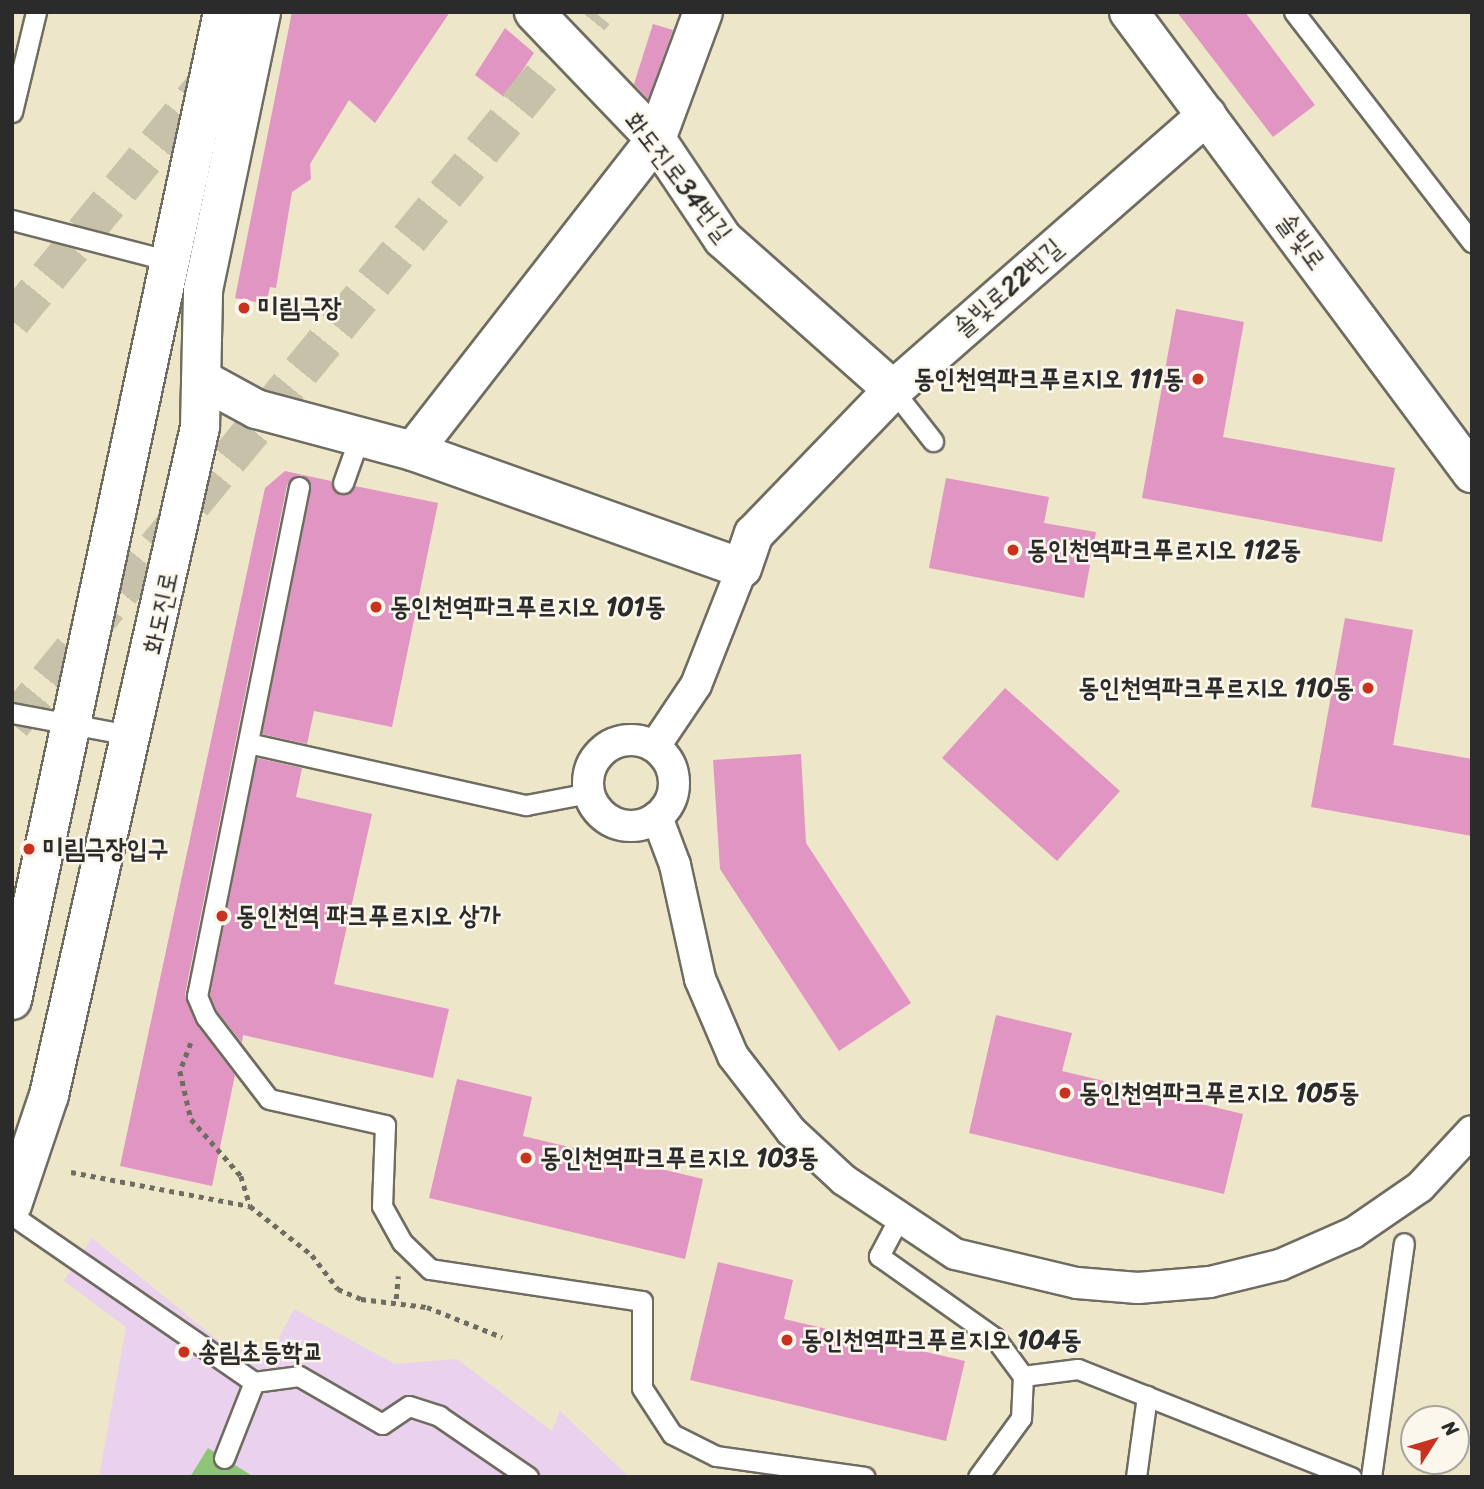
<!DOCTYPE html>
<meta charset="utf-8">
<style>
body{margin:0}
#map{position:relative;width:1484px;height:1489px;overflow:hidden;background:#eee6c8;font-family:Sriracha,"Poor Story",sans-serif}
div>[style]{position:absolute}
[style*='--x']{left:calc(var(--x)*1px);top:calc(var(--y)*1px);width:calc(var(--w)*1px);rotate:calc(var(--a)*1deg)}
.built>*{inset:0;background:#ead1ed}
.green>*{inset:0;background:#8ec577}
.building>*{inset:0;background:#e095c2}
.motorway-tunnel>*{height:38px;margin-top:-19px;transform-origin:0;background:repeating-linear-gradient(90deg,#c7c1a9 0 38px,transparent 0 57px)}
.path>*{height:4.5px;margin-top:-2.25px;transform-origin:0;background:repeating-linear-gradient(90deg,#6f6c62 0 5px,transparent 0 10px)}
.roads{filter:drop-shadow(2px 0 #6f6c62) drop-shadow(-2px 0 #6f6c62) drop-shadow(0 2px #6f6c62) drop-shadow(0 -2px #6f6c62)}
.service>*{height:19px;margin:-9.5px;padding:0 9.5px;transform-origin:9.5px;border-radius:9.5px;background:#fff}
.pedestrian>*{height:30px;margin:-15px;padding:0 15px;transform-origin:15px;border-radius:15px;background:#fff}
.pedestrian>.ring{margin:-15px;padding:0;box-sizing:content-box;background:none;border:30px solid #fff;border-radius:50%}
.minor>*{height:38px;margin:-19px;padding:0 19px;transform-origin:19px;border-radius:19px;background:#fff}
.tertiary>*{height:38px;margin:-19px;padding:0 19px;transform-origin:19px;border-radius:19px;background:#fff}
.dots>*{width:19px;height:19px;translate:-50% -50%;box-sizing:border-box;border:4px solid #fbf7ec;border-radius:50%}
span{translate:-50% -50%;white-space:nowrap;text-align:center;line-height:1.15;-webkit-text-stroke:5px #fbf7ec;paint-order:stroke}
.street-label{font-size:26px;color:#2b2b2b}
.poi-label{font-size:26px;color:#2b2b2b;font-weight:700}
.left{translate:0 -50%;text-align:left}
.right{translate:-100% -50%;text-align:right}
.frame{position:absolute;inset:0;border:14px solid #2b2b2b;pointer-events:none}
.north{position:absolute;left:1400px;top:1405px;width:70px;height:70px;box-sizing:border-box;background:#fbf7ec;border:2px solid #a8a59f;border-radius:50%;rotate:53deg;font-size:19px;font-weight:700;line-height:28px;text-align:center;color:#2b2b2b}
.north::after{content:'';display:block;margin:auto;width:24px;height:32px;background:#c8321e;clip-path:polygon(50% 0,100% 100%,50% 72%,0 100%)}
</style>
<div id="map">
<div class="built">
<div style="clip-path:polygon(92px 1238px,225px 1346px,269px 1357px,294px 1309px,395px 1364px,457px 1359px,552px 1431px,560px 1411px,629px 1477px,99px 1477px,126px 1327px,64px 1281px)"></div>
</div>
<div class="green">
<div style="clip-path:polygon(208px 1448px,254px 1477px,190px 1477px)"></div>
</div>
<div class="building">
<div style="clip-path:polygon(292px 12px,450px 12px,375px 123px,349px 100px,310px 164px,311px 179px,292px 192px,276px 288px,270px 287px,266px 304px,235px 298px)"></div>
<div style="clip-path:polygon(1177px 12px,1245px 12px,1315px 105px,1273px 137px)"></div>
<div style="clip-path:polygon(653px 24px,673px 30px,648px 99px,634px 84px)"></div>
<div style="clip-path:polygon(505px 28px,534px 53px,504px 97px,475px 75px)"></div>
<div style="clip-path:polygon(1176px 309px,1244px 322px,1223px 437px,1395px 468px,1382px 542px,1142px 498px)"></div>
<div style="clip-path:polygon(285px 471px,331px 481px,340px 495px,355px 486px,438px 503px,392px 727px,314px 711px,307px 744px,262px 734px,311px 489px,302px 475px,287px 485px,185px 994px,196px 1024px,235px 1075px,212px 1186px,120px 1166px,265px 488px)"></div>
<div style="clip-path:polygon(946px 478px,1049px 497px,1044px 523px,1096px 532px,1084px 598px,929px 568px)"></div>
<div style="clip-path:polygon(1345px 618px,1413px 630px,1393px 745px,1472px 759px,1472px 836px,1311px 807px)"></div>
<div style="clip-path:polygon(1005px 688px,1120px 791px,1057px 861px,942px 758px)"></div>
<div style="clip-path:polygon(801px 754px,806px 843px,911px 1003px,839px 1051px,720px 869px,713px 760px)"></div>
<div style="clip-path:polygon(257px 758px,302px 768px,296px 797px,372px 814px,334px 984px,449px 1009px,433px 1078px,243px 1035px,242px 1043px,217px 1011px,210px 995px)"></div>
<div style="clip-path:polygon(996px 1015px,1072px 1033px,1062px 1071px,1243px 1114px,1224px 1194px,969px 1133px)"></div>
<div style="clip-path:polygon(457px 1079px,532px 1097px,523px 1136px,703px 1179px,685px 1259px,429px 1198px)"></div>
<div style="clip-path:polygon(718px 1262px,793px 1280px,784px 1319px,965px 1361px,946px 1441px,690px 1380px)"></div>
</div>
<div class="motorway-tunnel">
<div style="--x:12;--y:321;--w:320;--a:-50.7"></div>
<div style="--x:12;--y:724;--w:920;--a:-50.69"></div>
</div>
<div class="path">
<div style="--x:191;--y:1043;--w:30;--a:111"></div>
<div style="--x:180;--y:1071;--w:49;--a:77.1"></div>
<div style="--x:191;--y:1119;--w:76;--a:48.7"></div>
<div style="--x:241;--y:1176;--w:31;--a:73"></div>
<div style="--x:71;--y:1172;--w:182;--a:10.8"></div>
<div style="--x:250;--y:1206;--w:79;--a:38.3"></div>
<div style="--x:312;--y:1255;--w:43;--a:52.6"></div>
<div style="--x:338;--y:1289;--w:25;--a:23"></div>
<div style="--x:361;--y:1299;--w:66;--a:6.9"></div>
<div style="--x:427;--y:1307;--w:81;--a:21.8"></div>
<div style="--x:396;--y:1299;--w:23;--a:-85"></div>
</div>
<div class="roads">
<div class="service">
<div style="--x:1294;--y:12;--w:291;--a:52.3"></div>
<div style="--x:12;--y:112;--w:103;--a:-76.5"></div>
<div style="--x:12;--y:220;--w:163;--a:14.5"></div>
<div style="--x:893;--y:390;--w:65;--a:51.9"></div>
<div style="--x:343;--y:483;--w:48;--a:-70.4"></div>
<div style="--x:299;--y:487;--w:519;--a:101.33"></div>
<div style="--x:197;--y:996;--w:23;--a:67"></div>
<div style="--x:206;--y:1017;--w:103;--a:52.5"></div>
<div style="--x:269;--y:1099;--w:119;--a:12.6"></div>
<div style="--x:385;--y:1125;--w:81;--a:92.1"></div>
<div style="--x:382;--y:1206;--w:41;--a:60.9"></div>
<div style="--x:402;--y:1242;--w:39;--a:44"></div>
<div style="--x:430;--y:1269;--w:214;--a:8.6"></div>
<div style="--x:642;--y:1301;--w:87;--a:90"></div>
<div style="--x:642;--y:1388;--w:55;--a:56.9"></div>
<div style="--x:672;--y:1434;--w:49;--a:26.6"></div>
<div style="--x:716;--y:1456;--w:150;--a:8"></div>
<div style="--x:12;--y:713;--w:125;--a:10.6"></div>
<div style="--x:248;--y:743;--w:285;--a:12.6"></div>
<div style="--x:526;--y:805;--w:64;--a:-10.8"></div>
<div style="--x:12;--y:1215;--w:294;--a:34.6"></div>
<div style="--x:254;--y:1382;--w:45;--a:-7.6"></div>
<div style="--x:299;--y:1376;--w:96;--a:30"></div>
<div style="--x:382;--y:1424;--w:32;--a:-34"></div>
<div style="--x:409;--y:1406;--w:32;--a:18"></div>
<div style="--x:439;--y:1416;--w:108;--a:34.4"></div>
<div style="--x:898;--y:1220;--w:41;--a:117.8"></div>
<div style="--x:879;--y:1256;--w:142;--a:35.3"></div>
<div style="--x:995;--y:1338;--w:47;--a:53.6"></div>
<div style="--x:1023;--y:1376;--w:42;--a:92.7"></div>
<div style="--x:1021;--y:1418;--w:73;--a:126.1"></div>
<div style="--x:1023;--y:1376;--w:55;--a:-7.3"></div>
<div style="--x:1078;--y:1369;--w:294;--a:21.6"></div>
<div style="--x:224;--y:1458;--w:82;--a:-68.5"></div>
<div style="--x:1136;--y:1477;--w:82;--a:-82.3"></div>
<div style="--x:1371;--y:1477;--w:236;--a:-82"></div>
</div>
<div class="pedestrian">
<div class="ring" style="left:588px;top:740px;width:56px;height:56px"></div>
<div style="--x:655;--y:746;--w:73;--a:-56.1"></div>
<div style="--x:696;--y:685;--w:126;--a:-68.5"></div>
<div style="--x:657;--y:817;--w:51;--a:69.4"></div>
<div style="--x:675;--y:865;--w:117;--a:77.6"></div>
<div style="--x:700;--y:979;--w:84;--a:66.8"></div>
<div style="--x:733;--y:1056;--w:95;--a:52.3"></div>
<div style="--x:791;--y:1131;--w:72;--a:42.8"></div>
<div style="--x:844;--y:1180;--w:133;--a:33.7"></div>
<div style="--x:955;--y:1254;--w:125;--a:13.4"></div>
<div style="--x:1077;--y:1283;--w:61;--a:4.7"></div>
<div style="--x:1138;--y:1288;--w:72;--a:-4.8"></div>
<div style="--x:1210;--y:1282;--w:72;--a:-13.7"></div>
<div style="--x:1280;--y:1265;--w:80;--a:-23.7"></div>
<div style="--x:1353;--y:1233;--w:81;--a:-34.5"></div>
<div style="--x:1420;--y:1187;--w:76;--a:-47.1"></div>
</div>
<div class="minor">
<div style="--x:534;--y:12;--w:176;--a:46.2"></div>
<div style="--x:656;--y:139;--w:120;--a:56.2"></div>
<div style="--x:723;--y:239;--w:227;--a:41.6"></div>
<div style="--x:1129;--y:12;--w:575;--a:53.35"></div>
<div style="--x:201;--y:379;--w:63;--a:28.6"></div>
<div style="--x:256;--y:409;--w:163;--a:15"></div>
<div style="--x:413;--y:451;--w:349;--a:19.6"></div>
<div style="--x:742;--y:568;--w:36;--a:-71"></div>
<div style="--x:754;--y:534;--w:200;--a:-46"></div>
<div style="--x:893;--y:390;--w:417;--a:-41.2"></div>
<div style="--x:413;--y:451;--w:395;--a:-52.1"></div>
<div style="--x:656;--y:139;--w:135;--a:-69.7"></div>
</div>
<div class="tertiary">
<div style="--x:12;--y:1000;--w:1010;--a:-77.94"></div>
<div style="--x:12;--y:1205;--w:116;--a:-71.4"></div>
<div style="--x:49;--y:1095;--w:685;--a:-77.26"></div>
<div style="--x:200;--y:427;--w:137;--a:-88.7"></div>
<div style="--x:203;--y:290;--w:284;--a:-78.2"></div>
</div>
</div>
<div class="dots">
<div style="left:244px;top:308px;background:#c8321e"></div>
<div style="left:1198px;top:379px;background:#c8321e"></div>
<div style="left:1013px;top:550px;background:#c8321e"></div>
<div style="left:376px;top:607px;background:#c8321e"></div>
<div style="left:1368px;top:688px;background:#c8321e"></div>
<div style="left:29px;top:849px;background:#c8321e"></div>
<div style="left:222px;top:916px;background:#c8321e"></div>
<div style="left:1065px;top:1093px;background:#c8321e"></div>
<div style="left:526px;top:1158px;background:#c8321e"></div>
<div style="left:787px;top:1340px;background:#c8321e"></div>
<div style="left:184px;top:1352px;background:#c8321e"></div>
</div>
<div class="street-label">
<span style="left:678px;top:177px;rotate:52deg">화도진로34번길</span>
<span style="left:1301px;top:242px;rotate:54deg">솔빛로</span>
<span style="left:1008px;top:288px;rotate:-41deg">솔빛로22번길</span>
<span style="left:161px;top:613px;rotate:-78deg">화도진로</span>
</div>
<div class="poi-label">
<span class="left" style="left:258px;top:308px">미림극장</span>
<span class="right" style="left:1184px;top:379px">동인천역파크푸르지오 111동</span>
<span class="left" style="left:1027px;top:550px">동인천역파크푸르지오 112동</span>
<span class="left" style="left:390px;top:607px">동인천역파크푸르지오 101동</span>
<span class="right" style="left:1354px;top:688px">동인천역파크푸르지오 110동</span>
<span class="left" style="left:43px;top:849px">미림극장입구</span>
<span class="left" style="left:236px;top:916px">동인천역 파크푸르지오 상가</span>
<span class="left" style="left:1079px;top:1093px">동인천역파크푸르지오 105동</span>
<span class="left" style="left:540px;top:1158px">동인천역파크푸르지오 103동</span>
<span class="left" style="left:801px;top:1340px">동인천역파크푸르지오 104동</span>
<span class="left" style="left:198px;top:1352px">송림초등학교</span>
</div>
<div class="frame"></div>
<div class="north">N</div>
</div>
